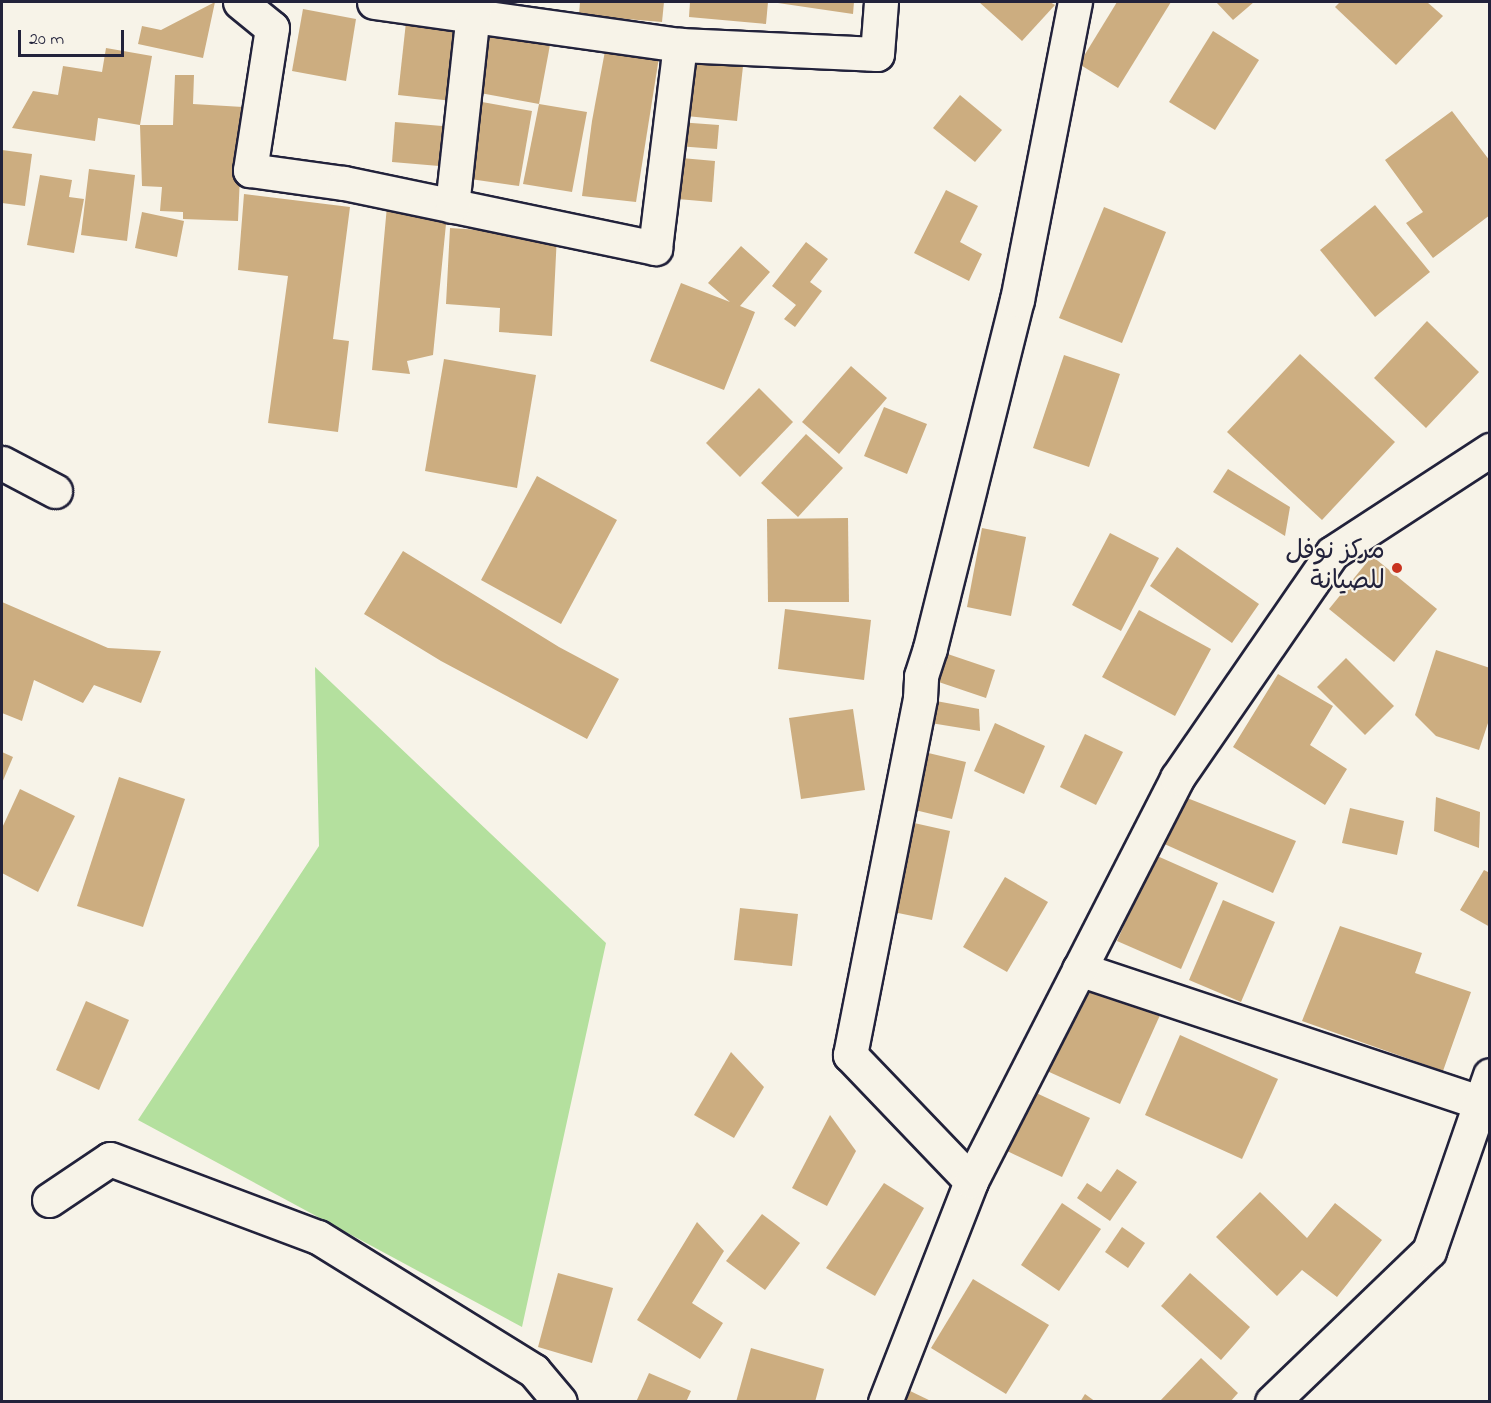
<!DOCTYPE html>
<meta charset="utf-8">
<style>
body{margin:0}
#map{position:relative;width:1491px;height:1403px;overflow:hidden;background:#f7f3e8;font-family:"Indie Flower","Playpen Sans Arabic",sans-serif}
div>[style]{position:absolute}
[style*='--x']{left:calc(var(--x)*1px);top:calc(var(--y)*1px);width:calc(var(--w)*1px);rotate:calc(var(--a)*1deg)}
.green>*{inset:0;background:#b4e09e}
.building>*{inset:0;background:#ccad80}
.roads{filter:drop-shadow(2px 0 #22223b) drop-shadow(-2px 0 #22223b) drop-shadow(0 2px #22223b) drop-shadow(0 -2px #22223b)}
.minor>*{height:33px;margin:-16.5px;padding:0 16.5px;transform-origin:16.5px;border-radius:16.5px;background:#f7f3e8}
.dots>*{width:16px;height:16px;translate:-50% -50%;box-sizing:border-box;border:3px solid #f7f3e8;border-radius:50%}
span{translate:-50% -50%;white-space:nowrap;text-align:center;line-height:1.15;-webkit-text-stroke:4.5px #f7f3e8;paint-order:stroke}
.poi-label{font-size:26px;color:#22223b}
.right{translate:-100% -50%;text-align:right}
.frame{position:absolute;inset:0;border:3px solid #22223b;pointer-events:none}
.scale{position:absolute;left:18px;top:30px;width:106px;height:27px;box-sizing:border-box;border:3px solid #22223b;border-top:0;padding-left:8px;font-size:18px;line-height:21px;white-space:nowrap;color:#22223b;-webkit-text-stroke:4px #f7f3e8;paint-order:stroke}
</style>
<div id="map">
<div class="green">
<div style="clip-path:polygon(315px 667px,606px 943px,522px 1327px,138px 1120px,319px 846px)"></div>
</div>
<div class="building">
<div style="clip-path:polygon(215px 2px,203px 58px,138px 44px,142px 26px,161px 30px)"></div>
<div style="clip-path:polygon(580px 2px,664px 2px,662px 22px,579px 15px)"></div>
<div style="clip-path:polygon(690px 2px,768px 2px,766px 24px,689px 17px)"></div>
<div style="clip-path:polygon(771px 2px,854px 2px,853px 14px)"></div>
<div style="clip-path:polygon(979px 2px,1050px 2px,1055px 5px,1022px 41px)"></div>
<div style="clip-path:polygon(1117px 2px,1171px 2px,1118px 88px,1079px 64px)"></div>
<div style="clip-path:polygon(1216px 2px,1254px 2px,1233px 20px)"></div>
<div style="clip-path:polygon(1340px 2px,1427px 2px,1443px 16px,1396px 65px,1335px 7px)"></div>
<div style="clip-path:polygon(303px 9px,356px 19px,346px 81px,292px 71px)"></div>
<div style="clip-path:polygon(407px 13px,461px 19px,453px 101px,398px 95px)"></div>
<div style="clip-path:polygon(492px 22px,552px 34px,539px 104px,480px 93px)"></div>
<div style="clip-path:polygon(1213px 31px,1259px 60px,1215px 130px,1169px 102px)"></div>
<div style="clip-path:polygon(607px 40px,660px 51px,636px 202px,582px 196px,592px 121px)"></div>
<div style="clip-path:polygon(106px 48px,152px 56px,140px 125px,98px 118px,95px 141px,12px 128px,33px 91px,58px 95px,63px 66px,102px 72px)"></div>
<div style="clip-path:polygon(683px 50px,744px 57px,737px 121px,676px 115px)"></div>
<div style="clip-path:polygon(175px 75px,194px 75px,193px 104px,243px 107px,238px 221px,183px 219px,183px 212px,160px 211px,162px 187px,142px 186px,140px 125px,173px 125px)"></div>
<div style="clip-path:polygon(960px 95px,1002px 130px,975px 162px,933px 128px)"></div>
<div style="clip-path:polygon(482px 102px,532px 111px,519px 186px,470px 179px)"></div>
<div style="clip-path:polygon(539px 104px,587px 112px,572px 192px,523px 184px)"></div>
<div style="clip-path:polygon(1452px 111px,1490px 161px,1490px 215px,1433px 258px,1406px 223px,1423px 212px,1385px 160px)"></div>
<div style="clip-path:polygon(395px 122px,454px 127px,451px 167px,392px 162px)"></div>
<div style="clip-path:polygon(678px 122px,719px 125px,717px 149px,677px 146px)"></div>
<div style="clip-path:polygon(2px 150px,32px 154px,25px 206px,2px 203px)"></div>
<div style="clip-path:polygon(670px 157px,715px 161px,712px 202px,666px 198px)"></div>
<div style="clip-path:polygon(89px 169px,135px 175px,127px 241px,81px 235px)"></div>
<div style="clip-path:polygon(40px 175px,72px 180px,69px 197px,84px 199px,74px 253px,27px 245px)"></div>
<div style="clip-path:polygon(946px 190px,978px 206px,960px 242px,982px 254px,969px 281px,914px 253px)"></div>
<div style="clip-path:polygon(244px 194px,350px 207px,333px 339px,349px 341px,338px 432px,268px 423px,288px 276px,238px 270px)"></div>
<div style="clip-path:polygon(1375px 205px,1430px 272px,1375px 317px,1320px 250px)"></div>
<div style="clip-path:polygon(387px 206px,447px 214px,433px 355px,407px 361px,410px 374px,372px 370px)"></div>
<div style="clip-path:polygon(1104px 207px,1166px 232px,1122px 343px,1059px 318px)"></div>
<div style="clip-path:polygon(142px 212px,184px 221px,177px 257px,135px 248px)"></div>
<div style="clip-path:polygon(450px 228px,557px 235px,552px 336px,499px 332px,500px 308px,446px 304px)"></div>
<div style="clip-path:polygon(806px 242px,828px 259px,810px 282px,822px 291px,795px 327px,784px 319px,796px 305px,772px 286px)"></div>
<div style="clip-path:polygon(741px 246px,770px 272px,740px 306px,755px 312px,724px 390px,650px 361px,681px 283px,730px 302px,708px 283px)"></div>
<div style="clip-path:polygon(1427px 321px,1479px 372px,1426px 428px,1374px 378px)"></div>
<div style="clip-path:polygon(1300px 354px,1395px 442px,1322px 520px,1227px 432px)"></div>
<div style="clip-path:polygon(1064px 355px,1120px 374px,1089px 467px,1033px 448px)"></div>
<div style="clip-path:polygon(444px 359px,536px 375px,517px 488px,425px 471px)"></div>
<div style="clip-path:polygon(851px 366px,887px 398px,839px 454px,802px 422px)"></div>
<div style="clip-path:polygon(759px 388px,793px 422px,740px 477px,706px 443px)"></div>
<div style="clip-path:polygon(884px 407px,927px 424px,907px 474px,864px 456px)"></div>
<div style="clip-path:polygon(806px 434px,843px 468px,798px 517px,761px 483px)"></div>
<div style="clip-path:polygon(1228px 469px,1290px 507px,1285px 536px,1213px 492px)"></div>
<div style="clip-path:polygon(537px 476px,617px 520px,561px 624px,481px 580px)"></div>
<div style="clip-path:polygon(848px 518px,849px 602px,768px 602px,767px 519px)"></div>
<div style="clip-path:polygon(982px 528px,1026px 537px,1011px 616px,967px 607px)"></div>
<div style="clip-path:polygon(1110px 533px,1159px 558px,1121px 631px,1072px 605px)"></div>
<div style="clip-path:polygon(1177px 547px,1259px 604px,1232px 643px,1150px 586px)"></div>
<div style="clip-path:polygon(403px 551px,559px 647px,619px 679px,587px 739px,441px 661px,364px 614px)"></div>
<div style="clip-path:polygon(1372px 556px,1437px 609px,1394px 662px,1329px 609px)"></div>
<div style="clip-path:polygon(2px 602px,108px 648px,161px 651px,141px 703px,94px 685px,83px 703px,34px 680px,22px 721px,2px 713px)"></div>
<div style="clip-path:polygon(785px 609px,871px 620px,864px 680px,778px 669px)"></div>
<div style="clip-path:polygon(1139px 610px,1211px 649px,1175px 716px,1102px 677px)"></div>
<div style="clip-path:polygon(930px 648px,995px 670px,986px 698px,921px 676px)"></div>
<div style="clip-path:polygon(1436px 650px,1490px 668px,1490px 717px,1479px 750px,1436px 736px,1415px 715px)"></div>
<div style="clip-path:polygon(1346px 658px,1394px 706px,1365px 735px,1317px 687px)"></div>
<div style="clip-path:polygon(1278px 674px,1333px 706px,1310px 745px,1347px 769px,1325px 805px,1233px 747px)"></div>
<div style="clip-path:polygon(920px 698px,979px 709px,980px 731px,912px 720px)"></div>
<div style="clip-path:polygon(853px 709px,865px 790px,801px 799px,789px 718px)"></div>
<div style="clip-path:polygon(995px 723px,1045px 746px,1024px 794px,974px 771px)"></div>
<div style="clip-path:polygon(1085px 734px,1123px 752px,1096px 805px,1060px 787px)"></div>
<div style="clip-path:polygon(895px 745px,966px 762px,952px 819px,882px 802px)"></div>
<div style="clip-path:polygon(2px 752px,13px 757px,2px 783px)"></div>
<div style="clip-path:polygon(119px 777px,185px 799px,143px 927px,77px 906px)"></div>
<div style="clip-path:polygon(20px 789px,75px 816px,38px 892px,2px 873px,2px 828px)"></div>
<div style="clip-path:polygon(1177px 794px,1296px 841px,1273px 893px,1160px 842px)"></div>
<div style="clip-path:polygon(1436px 797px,1480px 812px,1479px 848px,1434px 831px)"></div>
<div style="clip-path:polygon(1350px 808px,1404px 821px,1397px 855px,1342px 843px)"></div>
<div style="clip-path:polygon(887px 817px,950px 831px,932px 920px,869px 907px)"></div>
<div style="clip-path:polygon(1155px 855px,1218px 883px,1181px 969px,1117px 941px)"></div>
<div style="clip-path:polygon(1484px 870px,1490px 873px,1490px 927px,1460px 910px)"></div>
<div style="clip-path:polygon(1005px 877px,1048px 902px,1007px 972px,963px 947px)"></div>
<div style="clip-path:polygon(1223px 900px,1275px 922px,1241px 1002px,1189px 980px)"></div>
<div style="clip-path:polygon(740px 908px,798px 914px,792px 966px,734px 960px)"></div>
<div style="clip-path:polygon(1340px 926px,1422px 953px,1415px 973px,1471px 992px,1443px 1071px,1302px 1021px)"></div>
<div style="clip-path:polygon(1088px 980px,1161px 1013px,1120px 1104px,1047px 1071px)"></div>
<div style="clip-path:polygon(86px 1001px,129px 1020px,99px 1090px,56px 1070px)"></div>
<div style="clip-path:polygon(1180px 1035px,1278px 1079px,1242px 1159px,1145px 1115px)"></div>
<div style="clip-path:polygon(731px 1052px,764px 1087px,734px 1138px,694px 1115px)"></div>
<div style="clip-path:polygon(1032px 1091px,1090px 1118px,1062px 1177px,1005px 1150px)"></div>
<div style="clip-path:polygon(830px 1115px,856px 1151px,827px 1206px,792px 1188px)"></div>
<div style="clip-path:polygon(1117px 1169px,1137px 1182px,1110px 1221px,1077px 1198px,1087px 1183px,1101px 1192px)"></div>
<div style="clip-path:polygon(884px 1183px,924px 1208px,875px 1296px,826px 1268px)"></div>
<div style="clip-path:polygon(1260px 1192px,1307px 1238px,1335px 1203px,1382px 1240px,1337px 1297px,1302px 1270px,1277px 1296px,1216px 1237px)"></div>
<div style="clip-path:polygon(1062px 1203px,1101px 1229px,1059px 1291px,1021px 1265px)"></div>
<div style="clip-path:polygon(762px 1214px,800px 1243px,765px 1290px,726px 1261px)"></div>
<div style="clip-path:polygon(697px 1222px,724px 1251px,692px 1303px,723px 1323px,700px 1359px,637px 1320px)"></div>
<div style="clip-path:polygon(1122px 1227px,1145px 1243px,1128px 1268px,1105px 1252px)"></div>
<div style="clip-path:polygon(558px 1273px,613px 1288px,592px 1363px,538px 1347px)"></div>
<div style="clip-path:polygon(1190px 1273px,1250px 1327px,1221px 1360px,1161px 1306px)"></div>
<div style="clip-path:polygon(973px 1279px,1049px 1325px,1006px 1394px,931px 1348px)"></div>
<div style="clip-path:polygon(751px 1348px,824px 1369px,815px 1402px,736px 1402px)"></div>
<div style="clip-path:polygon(1201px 1358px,1238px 1393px,1230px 1402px,1159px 1402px)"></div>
<div style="clip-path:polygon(649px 1373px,691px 1391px,686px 1402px,636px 1402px)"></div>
<div style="clip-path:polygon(908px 1390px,933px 1402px,903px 1402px)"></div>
<div style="clip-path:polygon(1085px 1394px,1096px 1402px,1080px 1402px)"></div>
</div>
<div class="roads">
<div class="minor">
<div style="--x:240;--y:2;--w:41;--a:39.1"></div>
<div style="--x:272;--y:28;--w:144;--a:98.8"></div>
<div style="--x:250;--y:170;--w:95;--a:7.9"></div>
<div style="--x:344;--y:183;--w:318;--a:11.8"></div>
<div style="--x:655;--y:248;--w:205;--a:-83"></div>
<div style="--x:374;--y:2;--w:309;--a:8"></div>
<div style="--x:680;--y:45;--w:197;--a:2.6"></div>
<div style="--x:877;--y:54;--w:52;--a:-85.6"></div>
<div style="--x:452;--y:206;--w:205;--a:-83.8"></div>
<div style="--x:2;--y:463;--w:60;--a:27.8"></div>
<div style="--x:1079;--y:969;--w:421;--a:18.4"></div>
<div style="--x:1478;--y:1102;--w:14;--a:30"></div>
<div style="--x:971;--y:1181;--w:175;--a:-133.8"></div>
<div style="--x:850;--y:1055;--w:364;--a:-78.9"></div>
<div style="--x:920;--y:698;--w:22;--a:-87"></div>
<div style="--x:921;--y:676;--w:29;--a:-72"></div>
<div style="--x:930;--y:648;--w:359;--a:-76"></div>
<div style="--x:1017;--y:300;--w:304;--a:-79"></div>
<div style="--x:49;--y:1200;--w:73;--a:-33.9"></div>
<div style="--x:110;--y:1159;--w:222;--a:20.6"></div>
<div style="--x:318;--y:1237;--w:254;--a:31.8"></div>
<div style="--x:534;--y:1371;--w:40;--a:50"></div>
<div style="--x:885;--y:1402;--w:237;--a:-68.7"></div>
<div style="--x:971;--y:1181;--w:453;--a:-62.9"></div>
<div style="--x:1177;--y:778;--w:273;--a:-55.4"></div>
<div style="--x:1332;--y:553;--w:189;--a:-33.1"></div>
<div style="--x:1272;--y:1402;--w:218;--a:-43.9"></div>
<div style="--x:1429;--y:1251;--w:186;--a:-70.9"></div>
</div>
</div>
<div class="dots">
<div style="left:1397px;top:568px;background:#c8321e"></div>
</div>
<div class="poi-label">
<span class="right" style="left:1385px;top:568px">مركز نوفل<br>للصيانة</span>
</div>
<div class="frame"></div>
<div class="scale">20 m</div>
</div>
